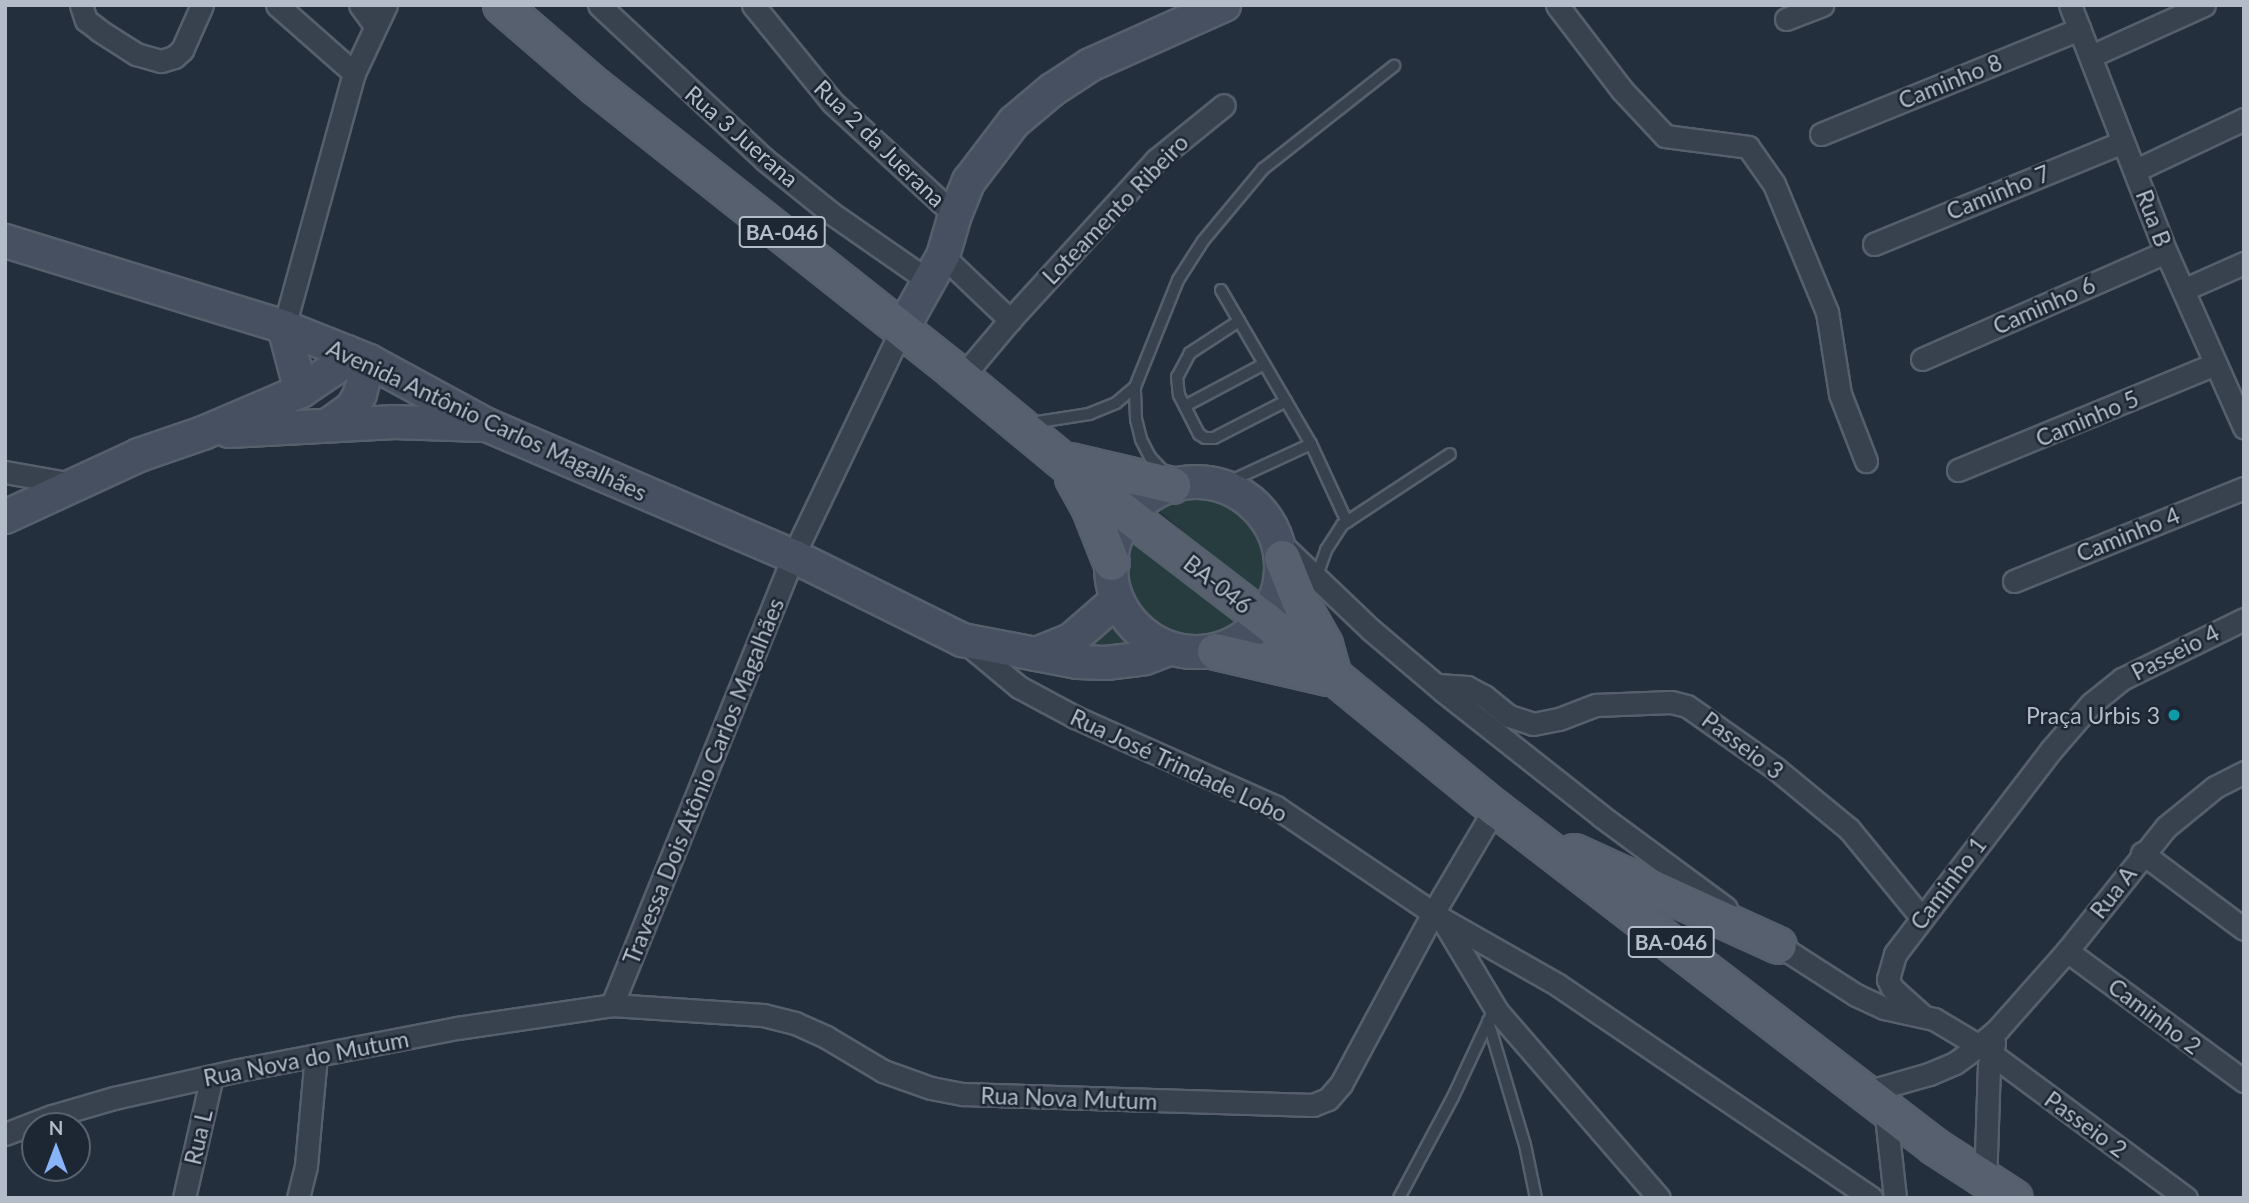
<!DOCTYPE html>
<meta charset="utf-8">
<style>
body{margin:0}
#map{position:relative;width:2249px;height:1203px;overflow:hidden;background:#242f3e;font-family:Lato,sans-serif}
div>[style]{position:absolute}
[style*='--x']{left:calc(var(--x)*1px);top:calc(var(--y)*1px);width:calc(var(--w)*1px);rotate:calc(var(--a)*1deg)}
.green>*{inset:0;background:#263c3f}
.roads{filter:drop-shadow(2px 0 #565f6c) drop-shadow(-2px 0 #565f6c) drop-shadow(0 2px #565f6c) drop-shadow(0 -2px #565f6c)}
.lane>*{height:10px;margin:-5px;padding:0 5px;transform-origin:5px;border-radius:5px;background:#38414e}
.street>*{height:21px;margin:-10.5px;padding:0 10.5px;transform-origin:10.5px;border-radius:10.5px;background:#38414e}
.secondary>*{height:32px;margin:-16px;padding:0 16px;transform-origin:16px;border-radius:16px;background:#465061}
.secondary>.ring{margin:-16px;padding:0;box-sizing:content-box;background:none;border:32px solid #465061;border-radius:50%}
.primary>*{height:35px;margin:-17.5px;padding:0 17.5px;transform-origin:17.5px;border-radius:17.5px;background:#56606e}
.dots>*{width:19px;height:19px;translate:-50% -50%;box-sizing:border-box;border:4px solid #1d2633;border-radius:50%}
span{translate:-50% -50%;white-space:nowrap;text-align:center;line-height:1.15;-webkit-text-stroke:5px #1d2633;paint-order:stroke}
.shield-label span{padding:2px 5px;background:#1d2633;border:2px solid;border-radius:5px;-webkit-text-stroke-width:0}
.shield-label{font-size:21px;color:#b4bcc9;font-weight:700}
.street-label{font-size:23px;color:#b4bcc9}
.poi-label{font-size:23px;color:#b4bcc9}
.right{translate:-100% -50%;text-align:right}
.frame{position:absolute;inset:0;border:7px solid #b4bcc9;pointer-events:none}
.north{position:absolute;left:21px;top:1112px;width:70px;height:70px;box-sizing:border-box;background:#1d2633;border:2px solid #59626f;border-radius:50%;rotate:0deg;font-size:19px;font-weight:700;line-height:28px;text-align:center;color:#b4bcc9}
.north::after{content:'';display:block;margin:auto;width:24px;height:32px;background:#8ab4f8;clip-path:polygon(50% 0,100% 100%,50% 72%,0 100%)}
</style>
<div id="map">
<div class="green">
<div style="clip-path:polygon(1195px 493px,1210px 494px,1236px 504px,1257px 525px,1264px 537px,1271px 566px,1262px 602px,1155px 507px,1181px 495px)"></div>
<div style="clip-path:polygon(1132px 535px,1247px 623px,1227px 636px,1200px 643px,1185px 642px,1158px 631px,1137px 612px,1126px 585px,1125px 556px)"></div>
<div style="clip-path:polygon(1113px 617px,1138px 644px,1075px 651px)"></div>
</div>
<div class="roads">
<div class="lane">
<div style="--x:1221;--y:290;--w:178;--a:59.7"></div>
<div style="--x:1311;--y:444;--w:86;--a:65.2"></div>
<div style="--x:1239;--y:321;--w:59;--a:146.9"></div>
<div style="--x:1190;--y:353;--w:27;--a:118"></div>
<div style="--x:1177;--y:377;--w:18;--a:84"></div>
<div style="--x:1179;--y:395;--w:44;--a:62.9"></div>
<div style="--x:1199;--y:434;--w:7;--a:34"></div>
<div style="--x:1205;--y:438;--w:9;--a:0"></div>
<div style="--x:1214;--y:438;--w:81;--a:-27.2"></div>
<div style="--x:1185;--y:406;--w:89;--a:-28"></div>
<div style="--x:1031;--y:423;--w:59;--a:-8.8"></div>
<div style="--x:1089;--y:414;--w:29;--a:-22"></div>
<div style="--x:1116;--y:403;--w:25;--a:-40"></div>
<div style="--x:1164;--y:472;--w:21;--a:-133"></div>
<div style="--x:1150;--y:457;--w:20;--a:-117"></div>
<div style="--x:1141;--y:439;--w:21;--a:-104"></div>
<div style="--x:1136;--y:419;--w:32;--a:-92"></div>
<div style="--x:1135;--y:387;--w:115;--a:-68.1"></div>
<div style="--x:1178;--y:280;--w:46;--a:-57.3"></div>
<div style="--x:1203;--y:241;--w:94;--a:-50.2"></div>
<div style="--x:1263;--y:169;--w:167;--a:-38.2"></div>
<div style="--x:1222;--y:485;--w:98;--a:-24.7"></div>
<div style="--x:1316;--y:578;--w:30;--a:-70"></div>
<div style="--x:1326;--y:550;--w:30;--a:-57"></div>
<div style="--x:1342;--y:525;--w:129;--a:-33.3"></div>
<div style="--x:1488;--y:1021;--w:129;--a:73.4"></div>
<div style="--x:1525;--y:1145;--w:54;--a:78.3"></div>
<div style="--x:1399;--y:1198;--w:115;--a:-61.9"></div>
<div style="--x:1453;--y:1097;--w:99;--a:-65"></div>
</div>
<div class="street">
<div style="--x:81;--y:5;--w:16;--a:72"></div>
<div style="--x:86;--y:20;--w:18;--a:38"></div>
<div style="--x:100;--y:31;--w:43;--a:32.6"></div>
<div style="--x:136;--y:54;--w:26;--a:16"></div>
<div style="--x:161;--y:61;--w:14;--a:-17"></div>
<div style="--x:174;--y:57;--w:11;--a:-41"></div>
<div style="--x:182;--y:50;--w:49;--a:-66"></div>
<div style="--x:277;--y:5;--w:103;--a:41.4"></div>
<div style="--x:360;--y:5;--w:24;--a:54"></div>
<div style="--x:599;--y:5;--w:226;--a:43"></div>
<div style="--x:764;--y:159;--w:86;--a:38.9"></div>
<div style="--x:831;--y:213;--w:119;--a:34.8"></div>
<div style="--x:753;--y:5;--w:125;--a:50.8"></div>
<div style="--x:832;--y:102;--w:167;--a:42.6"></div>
<div style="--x:1557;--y:5;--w:107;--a:52.6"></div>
<div style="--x:1622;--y:90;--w:63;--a:46.9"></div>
<div style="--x:1665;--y:136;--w:84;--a:7.5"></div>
<div style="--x:1748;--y:147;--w:45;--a:54.9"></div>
<div style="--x:1774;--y:184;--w:139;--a:67.5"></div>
<div style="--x:1827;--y:312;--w:83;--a:81"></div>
<div style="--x:1840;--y:394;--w:72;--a:68.8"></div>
<div style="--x:2070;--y:5;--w:265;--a:68.8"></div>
<div style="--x:2166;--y:252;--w:192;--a:66"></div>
<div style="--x:1786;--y:19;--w:39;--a:-21"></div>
<div style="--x:2091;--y:56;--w:124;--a:-24.3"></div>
<div style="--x:1821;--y:134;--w:279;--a:-22.1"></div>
<div style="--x:2136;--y:170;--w:119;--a:-25.3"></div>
<div style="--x:1874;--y:244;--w:269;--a:-22.3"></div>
<div style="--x:943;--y:256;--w:93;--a:43.7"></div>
<div style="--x:1010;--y:320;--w:75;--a:130.1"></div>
<div style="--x:2183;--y:290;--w:67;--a:-23.9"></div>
<div style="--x:1010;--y:320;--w:217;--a:-47.6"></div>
<div style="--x:1156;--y:160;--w:87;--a:-39"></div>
<div style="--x:284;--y:327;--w:263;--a:-74.6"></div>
<div style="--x:354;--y:73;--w:75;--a:-64.8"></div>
<div style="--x:1922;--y:359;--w:266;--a:-23.7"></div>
<div style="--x:1958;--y:470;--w:278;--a:-22.4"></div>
<div style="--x:5;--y:472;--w:69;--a:10"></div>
<div style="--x:1278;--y:541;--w:127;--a:43.7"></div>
<div style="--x:1370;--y:629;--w:96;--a:40.3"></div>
<div style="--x:1443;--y:691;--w:201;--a:38.3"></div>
<div style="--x:1601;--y:816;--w:155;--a:36.4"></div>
<div style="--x:2014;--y:581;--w:248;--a:-22"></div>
<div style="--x:966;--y:643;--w:69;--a:39.7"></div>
<div style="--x:1019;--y:687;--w:64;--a:28.2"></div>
<div style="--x:1075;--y:717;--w:220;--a:24.1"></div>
<div style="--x:1276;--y:807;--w:200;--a:34"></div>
<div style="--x:1442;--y:919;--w:133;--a:29.6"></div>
<div style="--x:1558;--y:985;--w:379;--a:34.2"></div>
<div style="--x:1437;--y:685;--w:30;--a:4"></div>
<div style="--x:1467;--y:687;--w:19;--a:28"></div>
<div style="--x:1484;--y:696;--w:32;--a:39"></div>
<div style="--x:1509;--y:716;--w:25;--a:18"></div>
<div style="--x:1533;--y:724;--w:26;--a:-11"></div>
<div style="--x:1559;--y:719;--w:40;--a:-21"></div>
<div style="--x:1596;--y:705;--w:75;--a:-2.3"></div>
<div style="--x:1671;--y:702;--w:16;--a:14"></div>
<div style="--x:1687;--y:706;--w:108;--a:35.2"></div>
<div style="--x:1775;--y:768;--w:96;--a:39.5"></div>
<div style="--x:1849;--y:829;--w:114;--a:50.7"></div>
<div style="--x:2142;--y:853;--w:127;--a:36.7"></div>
<div style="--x:1442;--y:919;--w:107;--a:59.1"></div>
<div style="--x:1497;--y:1011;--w:247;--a:49.1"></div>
<div style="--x:1769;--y:939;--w:103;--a:32.8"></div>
<div style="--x:1856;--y:995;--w:31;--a:25"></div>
<div style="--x:1884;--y:1008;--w:51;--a:12.4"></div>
<div style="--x:1934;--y:1019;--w:61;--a:30.8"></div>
<div style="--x:1986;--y:1050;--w:249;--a:36.5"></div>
<div style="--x:2067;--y:951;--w:220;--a:36.3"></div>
<div style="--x:612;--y:1005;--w:484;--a:-68"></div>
<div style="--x:793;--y:556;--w:252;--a:-64.4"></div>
<div style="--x:1922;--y:1015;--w:40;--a:-138"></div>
<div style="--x:1892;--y:988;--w:10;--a:-114"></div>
<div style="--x:1888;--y:979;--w:26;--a:-74"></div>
<div style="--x:1895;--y:954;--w:257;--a:-52.6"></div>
<div style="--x:2051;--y:750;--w:61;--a:-49"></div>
<div style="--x:2091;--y:704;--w:40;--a:-39"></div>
<div style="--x:2122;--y:679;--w:136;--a:-26.2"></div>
<div style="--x:1866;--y:1092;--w:66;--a:-15.9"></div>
<div style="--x:1929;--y:1074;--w:28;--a:-23"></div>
<div style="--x:1955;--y:1063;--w:29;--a:-36"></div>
<div style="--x:1978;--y:1046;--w:26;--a:-40"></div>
<div style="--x:1998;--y:1029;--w:104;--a:-48.5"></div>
<div style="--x:2067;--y:951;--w:159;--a:-51.4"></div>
<div style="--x:2166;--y:827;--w:63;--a:-39.2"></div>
<div style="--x:2215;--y:787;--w:33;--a:-27"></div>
<div style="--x:1885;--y:1107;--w:92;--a:83.7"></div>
<div style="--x:5;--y:1134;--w:50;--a:-21"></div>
<div style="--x:52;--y:1116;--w:65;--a:-16.2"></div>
<div style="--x:114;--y:1098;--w:128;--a:-12.6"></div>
<div style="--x:239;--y:1070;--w:222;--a:-10.9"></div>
<div style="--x:457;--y:1028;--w:157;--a:-8.4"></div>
<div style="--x:612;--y:1005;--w:151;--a:3.8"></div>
<div style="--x:763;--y:1015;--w:33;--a:14"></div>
<div style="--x:795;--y:1023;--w:34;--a:24"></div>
<div style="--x:826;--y:1037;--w:66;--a:30.8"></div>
<div style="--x:883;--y:1071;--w:51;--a:19.5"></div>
<div style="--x:931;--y:1088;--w:33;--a:11"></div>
<div style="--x:963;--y:1094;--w:350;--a:1.8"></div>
<div style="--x:1313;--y:1105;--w:16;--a:-22"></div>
<div style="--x:1328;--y:1099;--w:20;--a:-49"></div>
<div style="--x:1341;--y:1084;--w:194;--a:-61.7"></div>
<div style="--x:1433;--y:913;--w:122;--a:-59.4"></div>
<div style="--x:1985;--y:1185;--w:120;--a:-88.1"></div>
<div style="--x:1989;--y:1065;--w:23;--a:-77"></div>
<div style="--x:184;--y:1198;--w:125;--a:-77.1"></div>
<div style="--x:298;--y:1198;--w:34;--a:-76"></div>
<div style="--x:306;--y:1165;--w:110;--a:-84.8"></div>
</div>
<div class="secondary">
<div style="--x:5;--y:241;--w:292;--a:17.1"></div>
<div style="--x:284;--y:327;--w:92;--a:21.8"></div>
<div style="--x:369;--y:361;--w:134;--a:28.5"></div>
<div style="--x:487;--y:425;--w:333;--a:23.2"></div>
<div style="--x:793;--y:556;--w:189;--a:26.4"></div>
<div style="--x:962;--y:640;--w:118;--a:10.7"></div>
<div style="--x:1078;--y:662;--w:28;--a:2"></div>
<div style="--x:1106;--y:663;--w:39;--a:-7"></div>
<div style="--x:1145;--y:658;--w:25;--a:-21"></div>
<div style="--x:284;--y:327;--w:66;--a:75.1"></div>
<div style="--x:902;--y:329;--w:84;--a:-60.7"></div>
<div style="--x:943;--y:256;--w:43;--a:-73.7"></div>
<div style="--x:955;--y:215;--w:37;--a:-68"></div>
<div style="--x:969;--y:181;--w:74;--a:-52.7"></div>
<div style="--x:1014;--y:122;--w:50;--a:-40.1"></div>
<div style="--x:1052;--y:90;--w:45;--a:-33.3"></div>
<div style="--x:1090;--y:65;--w:147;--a:-24.1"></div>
<div style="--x:330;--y:424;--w:29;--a:-36"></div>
<div style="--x:353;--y:407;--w:15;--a:-62"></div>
<div style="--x:360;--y:394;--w:34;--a:-75"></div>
<div style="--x:229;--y:431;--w:166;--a:-3.1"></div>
<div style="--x:395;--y:422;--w:86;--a:2"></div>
<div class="ring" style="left:1111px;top:482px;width:138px;height:138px"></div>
<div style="--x:5;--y:517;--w:148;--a:-24.8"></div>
<div style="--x:139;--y:455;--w:68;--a:-19"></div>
<div style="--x:203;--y:433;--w:107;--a:-23.2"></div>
<div style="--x:301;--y:391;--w:41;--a:-34.1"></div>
<div style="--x:335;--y:368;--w:20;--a:-53"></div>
<div style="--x:1036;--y:654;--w:38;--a:-22"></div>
<div style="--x:1071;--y:640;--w:61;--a:-41"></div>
</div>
<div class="primary">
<div style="--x:501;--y:5;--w:124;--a:40.8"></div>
<div style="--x:595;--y:86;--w:458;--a:38.4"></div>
<div style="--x:954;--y:371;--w:226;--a:39.6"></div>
<div style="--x:1128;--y:515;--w:173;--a:37.5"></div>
<div style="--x:1265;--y:620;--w:297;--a:39.3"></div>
<div style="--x:1495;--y:808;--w:554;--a:37.59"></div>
<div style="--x:1934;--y:1146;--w:95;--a:33"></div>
<div style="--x:1070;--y:461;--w:105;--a:13.2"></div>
<div style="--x:1073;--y:478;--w:35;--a:61"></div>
<div style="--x:1090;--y:509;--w:57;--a:68.4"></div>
<div style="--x:1282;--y:558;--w:45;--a:68"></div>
<div style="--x:1299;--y:600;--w:51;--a:60.4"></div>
<div style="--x:1324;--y:644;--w:33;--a:74"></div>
<div style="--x:1215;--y:651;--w:115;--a:13.1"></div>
<div style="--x:1574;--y:852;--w:224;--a:24.5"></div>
</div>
</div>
<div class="dots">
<div style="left:2174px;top:715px;background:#0f9aa8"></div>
</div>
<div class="shield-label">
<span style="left:782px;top:232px">BA-046</span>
<span style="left:1671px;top:942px">BA-046</span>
</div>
<div class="street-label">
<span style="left:1950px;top:81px;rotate:-22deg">Caminho 8</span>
<span style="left:742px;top:136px;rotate:41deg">Rua 3 Juerana</span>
<span style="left:880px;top:143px;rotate:44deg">Rua 2 da Juerana</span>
<span style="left:1998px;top:192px;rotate:-22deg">Caminho 7</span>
<span style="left:1115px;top:209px;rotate:-46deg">Loteamento Ribeiro</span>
<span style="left:2154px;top:218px;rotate:69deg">Rua B</span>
<span style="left:2044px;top:305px;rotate:-24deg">Caminho 6</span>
<span style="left:2087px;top:418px;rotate:-23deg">Caminho 5</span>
<span style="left:487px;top:420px;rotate:25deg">Avenida Antônio Carlos Magalhães</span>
<span style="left:2128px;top:534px;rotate:-22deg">Caminho 4</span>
<span style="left:1218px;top:584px;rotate:38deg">BA-046</span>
<span style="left:2175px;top:652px;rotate:-27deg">Passeio 4</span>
<span style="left:1743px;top:745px;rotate:37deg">Passeio 3</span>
<span style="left:1179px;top:765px;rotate:25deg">Rua José Trindade Lobo</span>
<span style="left:703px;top:781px;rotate:-68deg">Travessa Dois Atônio Carlos Magalhães</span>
<span style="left:1948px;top:883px;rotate:-53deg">Caminho 1</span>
<span style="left:2113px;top:892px;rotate:-52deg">Rua A</span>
<span style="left:2155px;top:1016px;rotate:37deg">Caminho 2</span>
<span style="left:306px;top:1058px;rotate:-11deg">Rua Nova do Mutum</span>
<span style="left:1069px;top:1098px;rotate:2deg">Rua Nova Mutum</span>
<span style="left:2086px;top:1124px;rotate:36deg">Passeio 2</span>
<span style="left:198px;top:1137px;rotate:-77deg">Rua L</span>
</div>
<div class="poi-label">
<span class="right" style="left:2160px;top:715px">Praça Urbis 3</span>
</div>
<div class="frame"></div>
<div class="north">N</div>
</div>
